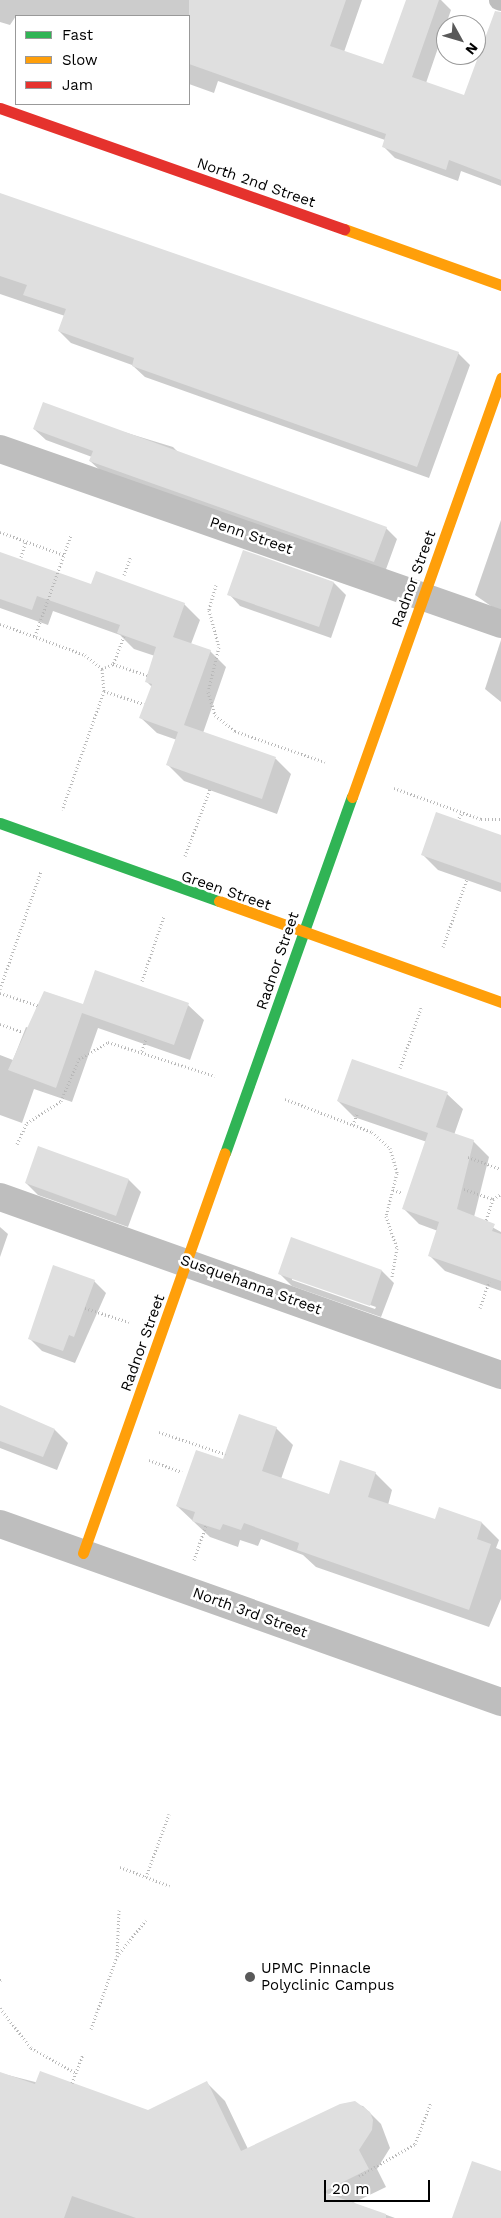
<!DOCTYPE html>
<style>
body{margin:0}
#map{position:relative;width:501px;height:2218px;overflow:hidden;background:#fff;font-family:"Work Sans",sans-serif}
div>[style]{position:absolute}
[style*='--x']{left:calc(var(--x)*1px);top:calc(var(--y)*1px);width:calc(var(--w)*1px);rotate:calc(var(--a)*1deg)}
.shadow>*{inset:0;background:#0003}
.building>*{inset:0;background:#dfdfdf}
.path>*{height:3px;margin-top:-1.5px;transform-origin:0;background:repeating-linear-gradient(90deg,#b9b9b9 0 1px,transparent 0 3.5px)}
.lane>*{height:19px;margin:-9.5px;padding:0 9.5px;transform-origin:9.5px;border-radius:9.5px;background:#bebebe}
.street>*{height:28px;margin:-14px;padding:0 14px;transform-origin:14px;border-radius:14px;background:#bebebe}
.fast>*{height:11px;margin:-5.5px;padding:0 5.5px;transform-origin:5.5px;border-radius:5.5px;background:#30b455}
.slow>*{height:11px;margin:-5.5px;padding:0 5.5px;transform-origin:5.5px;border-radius:5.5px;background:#ff9f0a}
.jam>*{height:11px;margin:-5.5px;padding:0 5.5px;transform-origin:5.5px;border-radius:5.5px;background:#e5322d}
.dots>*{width:14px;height:14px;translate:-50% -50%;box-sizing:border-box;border:2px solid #fff;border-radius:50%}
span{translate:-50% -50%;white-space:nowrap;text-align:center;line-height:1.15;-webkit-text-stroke:5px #fff;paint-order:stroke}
.street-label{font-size:15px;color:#000}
.poi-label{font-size:15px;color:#000}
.left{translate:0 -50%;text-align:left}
.legend{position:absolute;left:15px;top:15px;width:175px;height:90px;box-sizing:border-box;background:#fff;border:1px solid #999;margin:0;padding:6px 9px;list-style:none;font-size:15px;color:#000}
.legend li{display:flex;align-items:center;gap:10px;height:25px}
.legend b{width:25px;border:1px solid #999}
.north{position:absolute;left:436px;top:15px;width:50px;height:50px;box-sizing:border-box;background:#fff;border:1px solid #999;border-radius:50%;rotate:129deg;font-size:14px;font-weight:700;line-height:20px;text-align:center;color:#000}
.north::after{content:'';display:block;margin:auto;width:18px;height:22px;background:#595959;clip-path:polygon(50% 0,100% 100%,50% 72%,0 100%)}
.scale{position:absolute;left:324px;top:2180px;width:106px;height:22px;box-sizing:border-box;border:2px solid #000;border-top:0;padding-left:6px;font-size:15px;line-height:18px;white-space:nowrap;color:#000;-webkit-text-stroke:4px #fff;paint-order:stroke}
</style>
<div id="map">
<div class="shadow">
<div style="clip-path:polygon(0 0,362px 0,344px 52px,384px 66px,408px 0,441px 0,451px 10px,426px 83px,465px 97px,501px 44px,501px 186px,461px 171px,458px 181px,395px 158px,383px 146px,385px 140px,218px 81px,214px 93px,189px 84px,189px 16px,16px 16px,10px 25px,0 22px)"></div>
<div style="clip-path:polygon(0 195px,458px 353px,470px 365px,429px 478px,145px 377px,132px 365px,71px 343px,59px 331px,65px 316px,0 294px)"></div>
<div style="clip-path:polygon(42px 407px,173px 447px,180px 454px,386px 528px,397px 539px,385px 572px,102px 472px,90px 461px,92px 457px,46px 440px,34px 429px)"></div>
<div style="clip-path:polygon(501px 520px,501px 613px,475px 595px)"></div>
<div style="clip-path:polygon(244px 552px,334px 583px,346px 595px,331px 638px,240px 606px,229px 594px)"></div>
<div style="clip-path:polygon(0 554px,92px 586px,184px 604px,200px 620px,191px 644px,210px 651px,226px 667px,203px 733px,276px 759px,291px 774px,277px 814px,184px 781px,168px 765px,177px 740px,157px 733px,141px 718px,152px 687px,146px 681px,155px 656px,134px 649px,120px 635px,53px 611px,48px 625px,0 608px)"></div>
<div style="clip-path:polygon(501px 640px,501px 702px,485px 689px)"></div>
<div style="clip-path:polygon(501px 836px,501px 892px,438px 870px,422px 854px)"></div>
<div style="clip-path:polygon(188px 1005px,204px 1020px,190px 1060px,98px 1028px,72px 1102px,34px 1089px,22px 1123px,0 1115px,0 1055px,13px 1060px,26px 1027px,32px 1029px,83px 1006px)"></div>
<div style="clip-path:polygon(447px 1094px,463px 1109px,454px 1135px,473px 1141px,489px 1157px,474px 1217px,501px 1232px,501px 1291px,445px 1271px,429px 1255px,438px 1231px,419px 1224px,403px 1208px,427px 1142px,354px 1117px,338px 1101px)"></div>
<div style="clip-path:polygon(38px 1148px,129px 1180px,141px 1192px,128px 1227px,38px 1195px,26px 1183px)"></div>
<div style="clip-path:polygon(0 1227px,8px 1234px,0 1257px)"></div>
<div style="clip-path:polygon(evenodd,382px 1271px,394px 1283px,381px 1317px,292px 1286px,280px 1274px,382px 1271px,292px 1278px,376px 1307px,375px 1309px,292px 1280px,292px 1278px)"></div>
<div style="clip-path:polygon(94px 1281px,106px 1293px,75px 1363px,42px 1351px,30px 1339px)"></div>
<div style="clip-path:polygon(0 1407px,55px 1430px,68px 1443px,57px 1470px,0 1448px)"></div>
<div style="clip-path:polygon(276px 1428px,293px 1445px,281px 1479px,330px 1496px,375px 1473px,392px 1490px,388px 1505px,436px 1521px,482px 1523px,499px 1540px,496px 1548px,501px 1550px,501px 1599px,489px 1627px,316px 1567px,303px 1555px,261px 1539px,258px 1546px,240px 1540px,238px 1547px,210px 1537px,177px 1506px,224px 1461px)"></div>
<div style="clip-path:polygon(0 2073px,148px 2111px,207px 2083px,225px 2101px,248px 2149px,346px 2103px,363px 2106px,381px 2124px,390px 2148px,377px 2169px,386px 2187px,353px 2203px,395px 2218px,0 2218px)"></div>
</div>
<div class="building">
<div style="clip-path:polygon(189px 0,346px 0,330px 46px,383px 64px,406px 0,439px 0,412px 77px,464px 95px,495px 11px,501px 12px,501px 180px,449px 160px,446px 170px,382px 147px,386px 134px,189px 64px)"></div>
<div style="clip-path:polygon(0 193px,459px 352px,417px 467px,132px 366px,134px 358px,58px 331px,66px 309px,23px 295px,27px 285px,0 276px)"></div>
<div style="clip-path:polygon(43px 402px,387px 527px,374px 562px,89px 461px,93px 451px,33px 429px)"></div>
<div style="clip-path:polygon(243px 550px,334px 582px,319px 627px,227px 595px)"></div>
<div style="clip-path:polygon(0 552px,91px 584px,96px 571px,185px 603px,173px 637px,211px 650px,184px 725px,276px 757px,262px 799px,166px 765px,178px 732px,139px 718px,152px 684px,145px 682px,156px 647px,117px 633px,120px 625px,37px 596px,32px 610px,0 599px)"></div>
<div style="clip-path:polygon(436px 812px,501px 835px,501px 883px,421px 855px)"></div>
<div style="clip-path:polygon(95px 970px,189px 1003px,174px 1045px,82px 1013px,56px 1088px,8px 1070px,44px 991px,83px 1004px)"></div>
<div style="clip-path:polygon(352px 1059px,448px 1092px,436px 1127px,474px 1140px,457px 1209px,495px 1224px,492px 1231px,501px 1234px,501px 1281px,428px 1256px,439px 1222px,402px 1209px,428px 1133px,337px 1101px)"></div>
<div style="clip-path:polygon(38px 1146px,129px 1179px,116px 1216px,25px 1183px)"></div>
<div style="clip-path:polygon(291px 1237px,382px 1270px,370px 1306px,278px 1274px)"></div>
<div style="clip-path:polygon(53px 1265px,95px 1280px,74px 1337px,69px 1335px,63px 1351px,28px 1339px)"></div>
<div style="clip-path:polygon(0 1405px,55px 1429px,43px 1457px,0 1441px)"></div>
<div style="clip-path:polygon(239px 1414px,277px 1427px,262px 1471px,329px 1494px,340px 1460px,376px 1472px,368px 1497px,435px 1519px,439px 1507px,482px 1522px,477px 1539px,491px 1544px,469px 1610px,297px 1550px,299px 1543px,244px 1523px,241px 1530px,223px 1524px,220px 1530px,192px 1521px,195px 1512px,176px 1506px,196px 1450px,223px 1459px)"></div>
<div style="clip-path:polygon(40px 2071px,148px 2110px,207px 2081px,241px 2151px,340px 2104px,355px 2101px,370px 2112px,373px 2120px,372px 2130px,359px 2150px,369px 2169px,323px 2192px,386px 2214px,386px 2218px,136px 2218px,72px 2196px,64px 2218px,0 2218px,0 2072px,35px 2084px)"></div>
<div style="clip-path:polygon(472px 2161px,501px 2171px,501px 2218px,452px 2218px)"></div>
</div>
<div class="path">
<div style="--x:0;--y:532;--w:68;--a:19.8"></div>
<div style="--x:21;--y:557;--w:17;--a:-73"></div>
<div style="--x:124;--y:575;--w:20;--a:-70"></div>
<div style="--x:216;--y:585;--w:26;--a:106"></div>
<div style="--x:209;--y:610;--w:38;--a:75"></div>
<div style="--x:219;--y:647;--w:46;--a:103.7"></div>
<div style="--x:208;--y:692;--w:24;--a:73"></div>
<div style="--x:215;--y:715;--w:26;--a:39"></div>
<div style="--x:235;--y:731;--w:95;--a:19"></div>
<div style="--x:0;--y:624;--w:90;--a:20"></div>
<div style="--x:85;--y:655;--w:22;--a:39"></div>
<div style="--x:102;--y:669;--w:22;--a:85"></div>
<div style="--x:104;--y:691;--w:126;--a:109.4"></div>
<div style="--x:35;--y:636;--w:107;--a:-70.4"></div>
<div style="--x:124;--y:636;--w:30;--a:111"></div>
<div style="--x:113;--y:664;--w:36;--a:18"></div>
<div style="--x:102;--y:669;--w:12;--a:-24"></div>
<div style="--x:104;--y:691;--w:42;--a:18"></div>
<div style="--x:394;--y:788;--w:92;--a:19.6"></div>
<div style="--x:481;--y:819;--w:20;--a:0"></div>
<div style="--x:459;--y:818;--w:6;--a:-59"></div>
<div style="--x:185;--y:856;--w:72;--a:-69.5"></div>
<div style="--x:443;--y:947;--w:72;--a:-70.6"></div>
<div style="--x:142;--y:981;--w:69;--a:-71.3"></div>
<div style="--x:0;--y:989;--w:125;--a:-70.8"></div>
<div style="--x:0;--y:993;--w:41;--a:18.4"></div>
<div style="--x:0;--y:1024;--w:24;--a:19"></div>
<div style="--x:142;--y:1051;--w:13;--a:-72"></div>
<div style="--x:400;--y:1068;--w:64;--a:-70.7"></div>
<div style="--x:285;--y:1099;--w:93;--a:20.8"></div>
<div style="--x:372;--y:1132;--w:24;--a:42"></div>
<div style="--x:390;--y:1148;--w:26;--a:74"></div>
<div style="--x:397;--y:1173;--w:44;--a:104.3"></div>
<div style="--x:386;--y:1216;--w:34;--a:71"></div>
<div style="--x:397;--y:1248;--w:29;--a:100"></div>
<div style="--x:353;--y:1125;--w:12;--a:-70"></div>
<div style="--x:17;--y:1144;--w:23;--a:-65"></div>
<div style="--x:27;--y:1123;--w:40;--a:-32.9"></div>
<div style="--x:61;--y:1101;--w:46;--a:-66.8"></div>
<div style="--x:79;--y:1059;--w:34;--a:-30"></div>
<div style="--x:108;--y:1042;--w:112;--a:17.6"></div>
<div style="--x:468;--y:1157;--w:35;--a:20"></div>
<div style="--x:464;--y:1189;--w:31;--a:19"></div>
<div style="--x:493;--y:1199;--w:22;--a:108"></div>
<div style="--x:393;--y:1190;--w:10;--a:17"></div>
<div style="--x:493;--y:1199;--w:9;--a:-32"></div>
<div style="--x:85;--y:1308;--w:46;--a:17.7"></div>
<div style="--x:480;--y:1308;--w:28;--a:-71"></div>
<div style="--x:159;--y:1432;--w:70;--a:18.4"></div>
<div style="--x:149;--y:1460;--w:35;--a:20"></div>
<div style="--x:194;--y:1560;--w:37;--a:-71"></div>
<div style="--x:120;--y:1867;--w:53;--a:20.8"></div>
<div style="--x:146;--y:1877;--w:67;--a:-69.9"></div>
<div style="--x:119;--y:1910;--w:46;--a:92.5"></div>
<div style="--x:117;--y:1956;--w:46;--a:-51.1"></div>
<div style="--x:0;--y:1980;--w:2;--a:-27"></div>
<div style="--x:0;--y:2008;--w:51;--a:52.2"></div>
<div style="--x:31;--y:2048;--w:51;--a:29.1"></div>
<div style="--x:91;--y:2029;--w:77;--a:-70.4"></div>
<div style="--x:72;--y:2083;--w:31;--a:-69"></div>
<div style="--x:359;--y:2176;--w:64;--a:-29.7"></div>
<div style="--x:415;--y:2144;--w:45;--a:-69.1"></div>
</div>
<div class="lane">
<div style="--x:498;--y:0;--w:3;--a:18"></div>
</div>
<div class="street">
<div style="--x:0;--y:449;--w:531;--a:19.25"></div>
<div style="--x:0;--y:1197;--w:532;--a:19.56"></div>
<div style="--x:0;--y:1524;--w:532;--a:19.56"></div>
</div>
<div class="fast">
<div style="--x:0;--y:823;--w:232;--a:19.6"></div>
<div style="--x:225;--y:1153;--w:378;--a:-70.4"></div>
</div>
<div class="slow">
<div style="--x:344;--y:229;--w:167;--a:19.6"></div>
<div style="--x:352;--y:797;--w:445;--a:-70.4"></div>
<div style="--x:219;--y:901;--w:300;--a:19.7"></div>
<div style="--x:83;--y:1553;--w:424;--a:-70.5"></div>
</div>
<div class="jam">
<div style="--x:0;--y:108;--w:365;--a:19.4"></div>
</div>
<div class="dots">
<div style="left:250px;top:1977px;background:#595959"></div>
</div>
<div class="street-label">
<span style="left:256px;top:183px;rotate:19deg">North 2nd Street</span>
<span style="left:251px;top:536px;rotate:19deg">Penn Street</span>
<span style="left:414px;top:579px;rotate:-70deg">Radnor Street</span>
<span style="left:226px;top:891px;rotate:19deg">Green Street</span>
<span style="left:278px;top:961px;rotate:-71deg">Radnor Street</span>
<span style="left:251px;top:1285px;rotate:20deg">Susquehanna Street</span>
<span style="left:143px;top:1343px;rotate:-70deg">Radnor Street</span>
<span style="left:250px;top:1613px;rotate:20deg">North 3rd Street</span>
</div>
<div class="poi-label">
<span class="left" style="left:261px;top:1977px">UPMC Pinnacle<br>Polyclinic Campus</span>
</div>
<ul class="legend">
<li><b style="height:6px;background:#30b455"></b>Fast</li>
<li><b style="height:6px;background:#ff9f0a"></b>Slow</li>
<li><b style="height:6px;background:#e5322d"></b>Jam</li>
</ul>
<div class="north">N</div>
<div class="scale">20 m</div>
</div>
